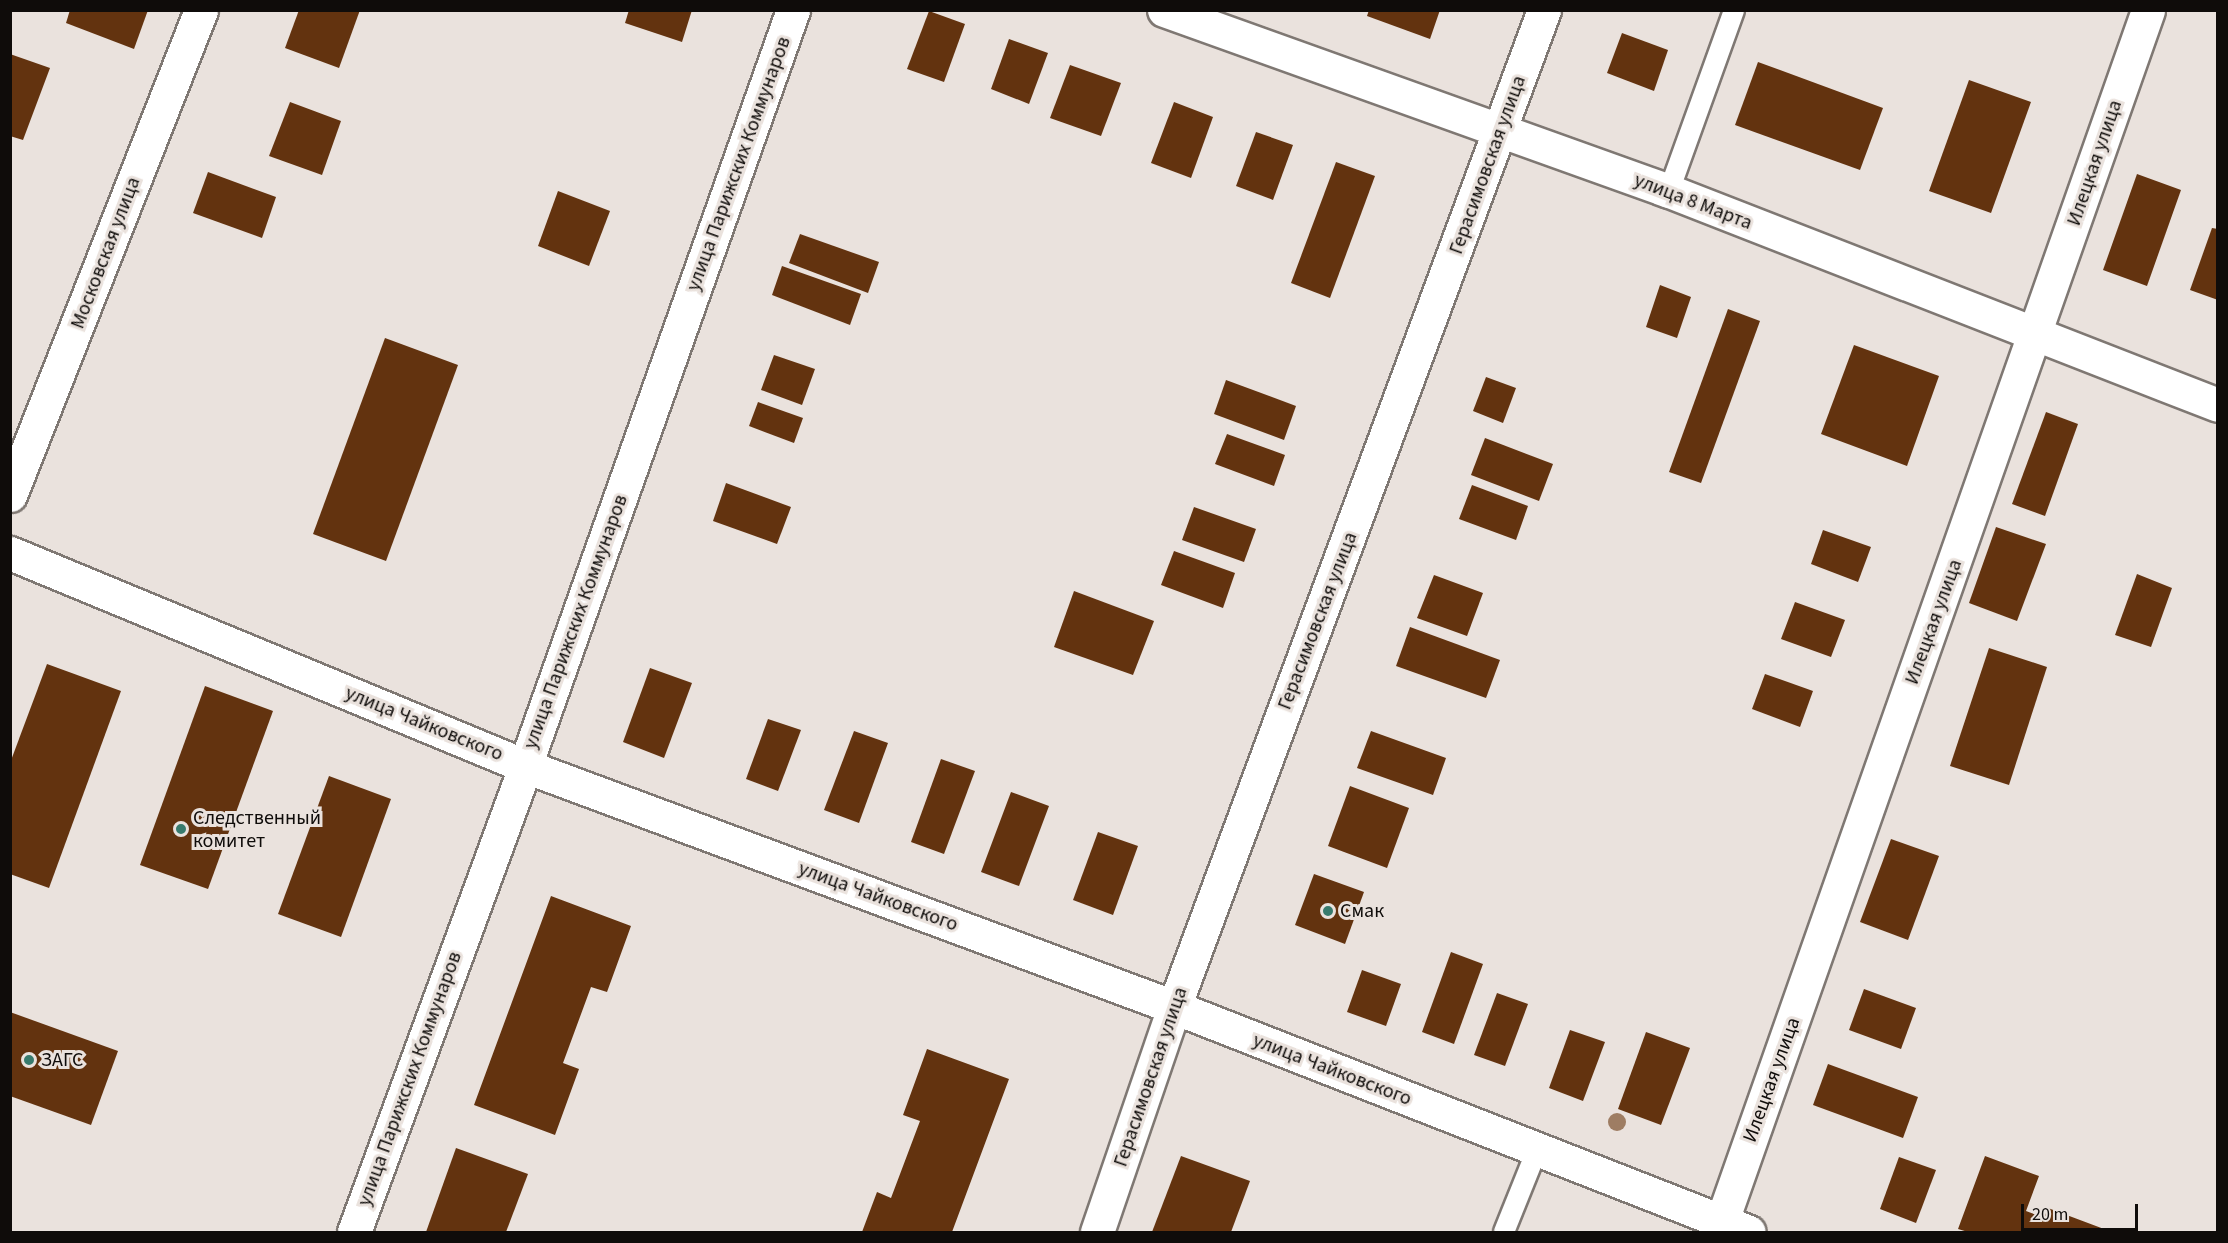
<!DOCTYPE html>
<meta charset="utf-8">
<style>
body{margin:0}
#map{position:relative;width:2228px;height:1243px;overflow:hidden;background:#eae2dd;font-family:"Source Sans 3",sans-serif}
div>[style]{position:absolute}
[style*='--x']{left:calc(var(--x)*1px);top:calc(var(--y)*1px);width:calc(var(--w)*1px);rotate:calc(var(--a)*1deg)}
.building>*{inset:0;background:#63330f}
.roads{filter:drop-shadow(2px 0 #7f7873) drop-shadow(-2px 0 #7f7873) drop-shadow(0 2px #7f7873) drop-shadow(0 -2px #7f7873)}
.service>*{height:20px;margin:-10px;padding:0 10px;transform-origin:10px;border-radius:10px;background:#fff}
.minor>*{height:33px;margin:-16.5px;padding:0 16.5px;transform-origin:16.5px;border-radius:16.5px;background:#fff}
.tertiary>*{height:33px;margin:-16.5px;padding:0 16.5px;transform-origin:16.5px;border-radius:16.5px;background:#fff}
.trees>*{width:18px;height:18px;margin:-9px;border-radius:50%;background:#9e7d63}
.dots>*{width:16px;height:16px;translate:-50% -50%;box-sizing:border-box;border:3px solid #eae2dd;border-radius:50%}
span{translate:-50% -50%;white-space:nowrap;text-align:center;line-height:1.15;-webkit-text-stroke:6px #eae2dd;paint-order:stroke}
.street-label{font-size:20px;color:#0f0c0a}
.poi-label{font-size:20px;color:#0f0c0a}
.left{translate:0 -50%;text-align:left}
.frame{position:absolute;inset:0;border:12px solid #0f0c0a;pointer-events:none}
.scale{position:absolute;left:2021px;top:1204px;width:117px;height:27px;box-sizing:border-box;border:3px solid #0f0c0a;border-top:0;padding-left:8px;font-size:18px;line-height:21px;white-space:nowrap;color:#0f0c0a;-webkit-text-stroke:4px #eae2dd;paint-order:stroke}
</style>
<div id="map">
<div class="building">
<div style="clip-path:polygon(70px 10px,148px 10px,134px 49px,66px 23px)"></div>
<div style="clip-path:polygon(299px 10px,360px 10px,339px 68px,285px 48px)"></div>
<div style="clip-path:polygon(629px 10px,692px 10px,682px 42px,625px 23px)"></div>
<div style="clip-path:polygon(1369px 10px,1440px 10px,1430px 39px,1367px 16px)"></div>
<div style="clip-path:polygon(929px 11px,965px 24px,944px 82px,907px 69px)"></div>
<div style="clip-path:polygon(1622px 33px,1668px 50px,1654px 91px,1607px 73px)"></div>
<div style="clip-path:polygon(1009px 39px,1048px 53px,1029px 104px,991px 89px)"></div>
<div style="clip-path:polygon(10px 54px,50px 68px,23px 140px,10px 136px)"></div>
<div style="clip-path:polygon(1758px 62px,1883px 108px,1860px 170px,1735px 125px)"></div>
<div style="clip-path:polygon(1070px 65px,1121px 83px,1101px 136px,1050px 118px)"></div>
<div style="clip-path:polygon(1969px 80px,2031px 102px,1991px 213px,1929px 191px)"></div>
<div style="clip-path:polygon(290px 102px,341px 121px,322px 175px,269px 156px)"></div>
<div style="clip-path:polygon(1174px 102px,1213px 117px,1191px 178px,1151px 163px)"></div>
<div style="clip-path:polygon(1256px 132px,1293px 145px,1273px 200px,1236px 186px)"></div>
<div style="clip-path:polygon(1336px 162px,1375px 176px,1330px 298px,1291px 283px)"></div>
<div style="clip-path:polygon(208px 172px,276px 197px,262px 238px,193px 213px)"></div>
<div style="clip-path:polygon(2137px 174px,2181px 190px,2147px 286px,2103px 270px)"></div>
<div style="clip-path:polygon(558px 191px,610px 211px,589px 266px,538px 246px)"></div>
<div style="clip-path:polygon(2212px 228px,2218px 229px,2218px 300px,2190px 290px)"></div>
<div style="clip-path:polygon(800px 234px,879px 262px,868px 293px,789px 263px)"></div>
<div style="clip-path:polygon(782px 266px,861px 294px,850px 325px,772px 295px)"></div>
<div style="clip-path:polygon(1660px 285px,1691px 297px,1677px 338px,1646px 327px)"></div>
<div style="clip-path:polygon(1728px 309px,1760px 321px,1701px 483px,1669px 472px)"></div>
<div style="clip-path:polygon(385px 338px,458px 365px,386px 561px,313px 534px)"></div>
<div style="clip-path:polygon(1854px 345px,1939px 376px,1907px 466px,1821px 434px)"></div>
<div style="clip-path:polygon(774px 355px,815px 369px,802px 405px,761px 390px)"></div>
<div style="clip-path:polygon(1486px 377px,1516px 388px,1503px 423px,1473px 411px)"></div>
<div style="clip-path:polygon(1226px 380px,1296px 406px,1284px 440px,1214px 414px)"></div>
<div style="clip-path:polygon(758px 402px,803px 418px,794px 443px,749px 426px)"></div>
<div style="clip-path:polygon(2046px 412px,2078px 424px,2045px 516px,2012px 504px)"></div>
<div style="clip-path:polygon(1227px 434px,1285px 455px,1274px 486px,1215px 464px)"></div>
<div style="clip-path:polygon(1485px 438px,1553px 464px,1539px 501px,1471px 475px)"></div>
<div style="clip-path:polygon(726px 483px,791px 507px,777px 544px,713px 521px)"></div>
<div style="clip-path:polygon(1472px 485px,1528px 506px,1516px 540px,1459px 519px)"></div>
<div style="clip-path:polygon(1194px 507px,1256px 529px,1244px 562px,1182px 540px)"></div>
<div style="clip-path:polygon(1996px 527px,2046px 544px,2017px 621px,1969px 603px)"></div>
<div style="clip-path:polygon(1823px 530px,1871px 547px,1858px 582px,1811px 564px)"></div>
<div style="clip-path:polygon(1174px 551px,1235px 573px,1223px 608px,1161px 585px)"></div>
<div style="clip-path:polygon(2137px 574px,2172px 588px,2151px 647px,2115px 635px)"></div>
<div style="clip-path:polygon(1434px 575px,1483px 593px,1467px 636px,1417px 618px)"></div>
<div style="clip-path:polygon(1074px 591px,1154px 621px,1133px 675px,1054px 647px)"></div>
<div style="clip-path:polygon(1795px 602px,1845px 620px,1831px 657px,1781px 639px)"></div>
<div style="clip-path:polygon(1410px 627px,1500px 660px,1486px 698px,1396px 666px)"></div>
<div style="clip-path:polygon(1989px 648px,2047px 667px,2009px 785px,1950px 766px)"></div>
<div style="clip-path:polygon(47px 664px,121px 691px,49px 888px,10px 874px,10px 763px)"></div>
<div style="clip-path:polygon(650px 668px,692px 683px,664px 758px,623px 742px)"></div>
<div style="clip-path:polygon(1765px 674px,1813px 691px,1800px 727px,1752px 709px)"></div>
<div style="clip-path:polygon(205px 686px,273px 711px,208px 889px,140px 865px)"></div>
<div style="clip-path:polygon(768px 719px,801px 730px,778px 791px,746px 779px)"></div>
<div style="clip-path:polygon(854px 731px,888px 743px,859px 823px,824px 810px)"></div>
<div style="clip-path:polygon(1371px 731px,1446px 758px,1433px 795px,1357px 768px)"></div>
<div style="clip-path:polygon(941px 759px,975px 771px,944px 854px,911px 842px)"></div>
<div style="clip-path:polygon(329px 776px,391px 799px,341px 937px,278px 914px)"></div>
<div style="clip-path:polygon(1350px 786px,1409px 808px,1387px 868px,1328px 846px)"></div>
<div style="clip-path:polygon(1011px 792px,1049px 806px,1019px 886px,981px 872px)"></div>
<div style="clip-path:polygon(1098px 832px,1138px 846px,1113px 915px,1073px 900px)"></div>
<div style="clip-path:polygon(1891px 839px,1939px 856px,1908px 940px,1860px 922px)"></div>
<div style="clip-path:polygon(1314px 874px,1364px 892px,1345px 944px,1295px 925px)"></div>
<div style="clip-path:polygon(551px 896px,631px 926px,607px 992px,591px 987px,563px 1063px,579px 1069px,555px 1135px,474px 1105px)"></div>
<div style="clip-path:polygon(1451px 952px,1483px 964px,1454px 1044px,1422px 1032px)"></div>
<div style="clip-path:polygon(1362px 970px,1401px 984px,1386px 1026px,1347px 1012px)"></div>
<div style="clip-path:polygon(1864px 989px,1916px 1008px,1901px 1049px,1849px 1030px)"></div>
<div style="clip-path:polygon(1497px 993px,1528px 1004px,1505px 1066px,1474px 1055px)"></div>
<div style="clip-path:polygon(10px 1012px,118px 1051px,91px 1125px,10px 1096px)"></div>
<div style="clip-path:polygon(1570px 1030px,1605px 1042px,1583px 1101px,1549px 1088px)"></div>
<div style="clip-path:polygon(1646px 1032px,1690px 1048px,1661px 1125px,1618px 1109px)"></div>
<div style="clip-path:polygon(927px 1049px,1009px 1079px,952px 1232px,862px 1232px,877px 1192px,891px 1198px,920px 1121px,903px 1115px)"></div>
<div style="clip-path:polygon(1828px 1064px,1918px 1097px,1903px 1138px,1813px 1105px)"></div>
<div style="clip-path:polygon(456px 1148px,528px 1174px,506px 1232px,426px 1232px)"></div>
<div style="clip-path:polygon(1181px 1156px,1250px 1181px,1231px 1232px,1152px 1232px)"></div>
<div style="clip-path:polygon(1985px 1156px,2039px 1176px,2026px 1211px,2044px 1218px,2048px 1208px,2112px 1232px,1968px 1232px,1958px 1229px)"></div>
<div style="clip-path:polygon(1899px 1157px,1936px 1170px,1916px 1223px,1880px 1209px)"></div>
</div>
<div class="roads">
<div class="service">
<div style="--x:1669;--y:191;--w:192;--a:-70.2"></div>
<div style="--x:1504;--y:1232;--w:88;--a:-68.1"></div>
</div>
<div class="minor">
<div style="--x:1164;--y:10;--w:536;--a:19.72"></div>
<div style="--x:1669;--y:191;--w:589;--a:21.3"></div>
<div style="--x:10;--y:495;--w:521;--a:-68.5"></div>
<div style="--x:354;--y:1232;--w:496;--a:-69.8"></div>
<div style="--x:525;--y:766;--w:802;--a:-70.48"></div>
<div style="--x:1097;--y:1232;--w:238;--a:-71.1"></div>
<div style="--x:1174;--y:1007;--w:1063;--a:-69.64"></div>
<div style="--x:1718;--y:1232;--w:1295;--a:-70.61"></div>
</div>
<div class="tertiary">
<div style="--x:10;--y:553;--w:557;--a:22.47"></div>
<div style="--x:525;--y:766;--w:692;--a:20.37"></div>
<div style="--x:1174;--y:1007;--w:617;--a:21.37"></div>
</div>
</div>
<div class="trees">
<div style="left:1617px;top:1122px"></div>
</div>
<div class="dots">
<div style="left:181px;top:829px;background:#387b6d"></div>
<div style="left:1328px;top:911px;background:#387b6d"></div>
<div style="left:29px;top:1060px;background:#387b6d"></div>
</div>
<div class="street-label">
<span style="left:2095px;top:163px;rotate:-71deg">Илецкая улица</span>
<span style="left:739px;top:164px;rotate:-70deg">улица Парижских Коммунаров</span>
<span style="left:1488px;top:165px;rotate:-70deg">Герасимовская улица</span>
<span style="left:1693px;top:202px;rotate:21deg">улица 8 Марта</span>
<span style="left:106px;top:253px;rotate:-69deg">Московская улица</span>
<span style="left:1318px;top:621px;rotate:-69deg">Герасимовская улица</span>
<span style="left:576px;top:622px;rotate:-70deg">улица Парижских Коммунаров</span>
<span style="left:1934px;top:622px;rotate:-70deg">Илецкая улица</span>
<span style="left:424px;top:724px;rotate:22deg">улица Чайковского</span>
<span style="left:878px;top:897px;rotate:20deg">улица Чайковского</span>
<span style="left:1332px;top:1070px;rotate:21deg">улица Чайковского</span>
<span style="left:1151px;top:1077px;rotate:-71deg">Герасимовская улица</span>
<span style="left:410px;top:1079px;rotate:-70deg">улица Парижских Коммунаров</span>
<span style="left:1772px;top:1080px;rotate:-70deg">Илецкая улица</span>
</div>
<div class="poi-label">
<span class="left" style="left:193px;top:830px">Следственный<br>комитет</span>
<span class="left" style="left:1340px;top:911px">Смак</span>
<span class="left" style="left:41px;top:1060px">ЗАГС</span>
</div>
<div class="frame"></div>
<div class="scale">20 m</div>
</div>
